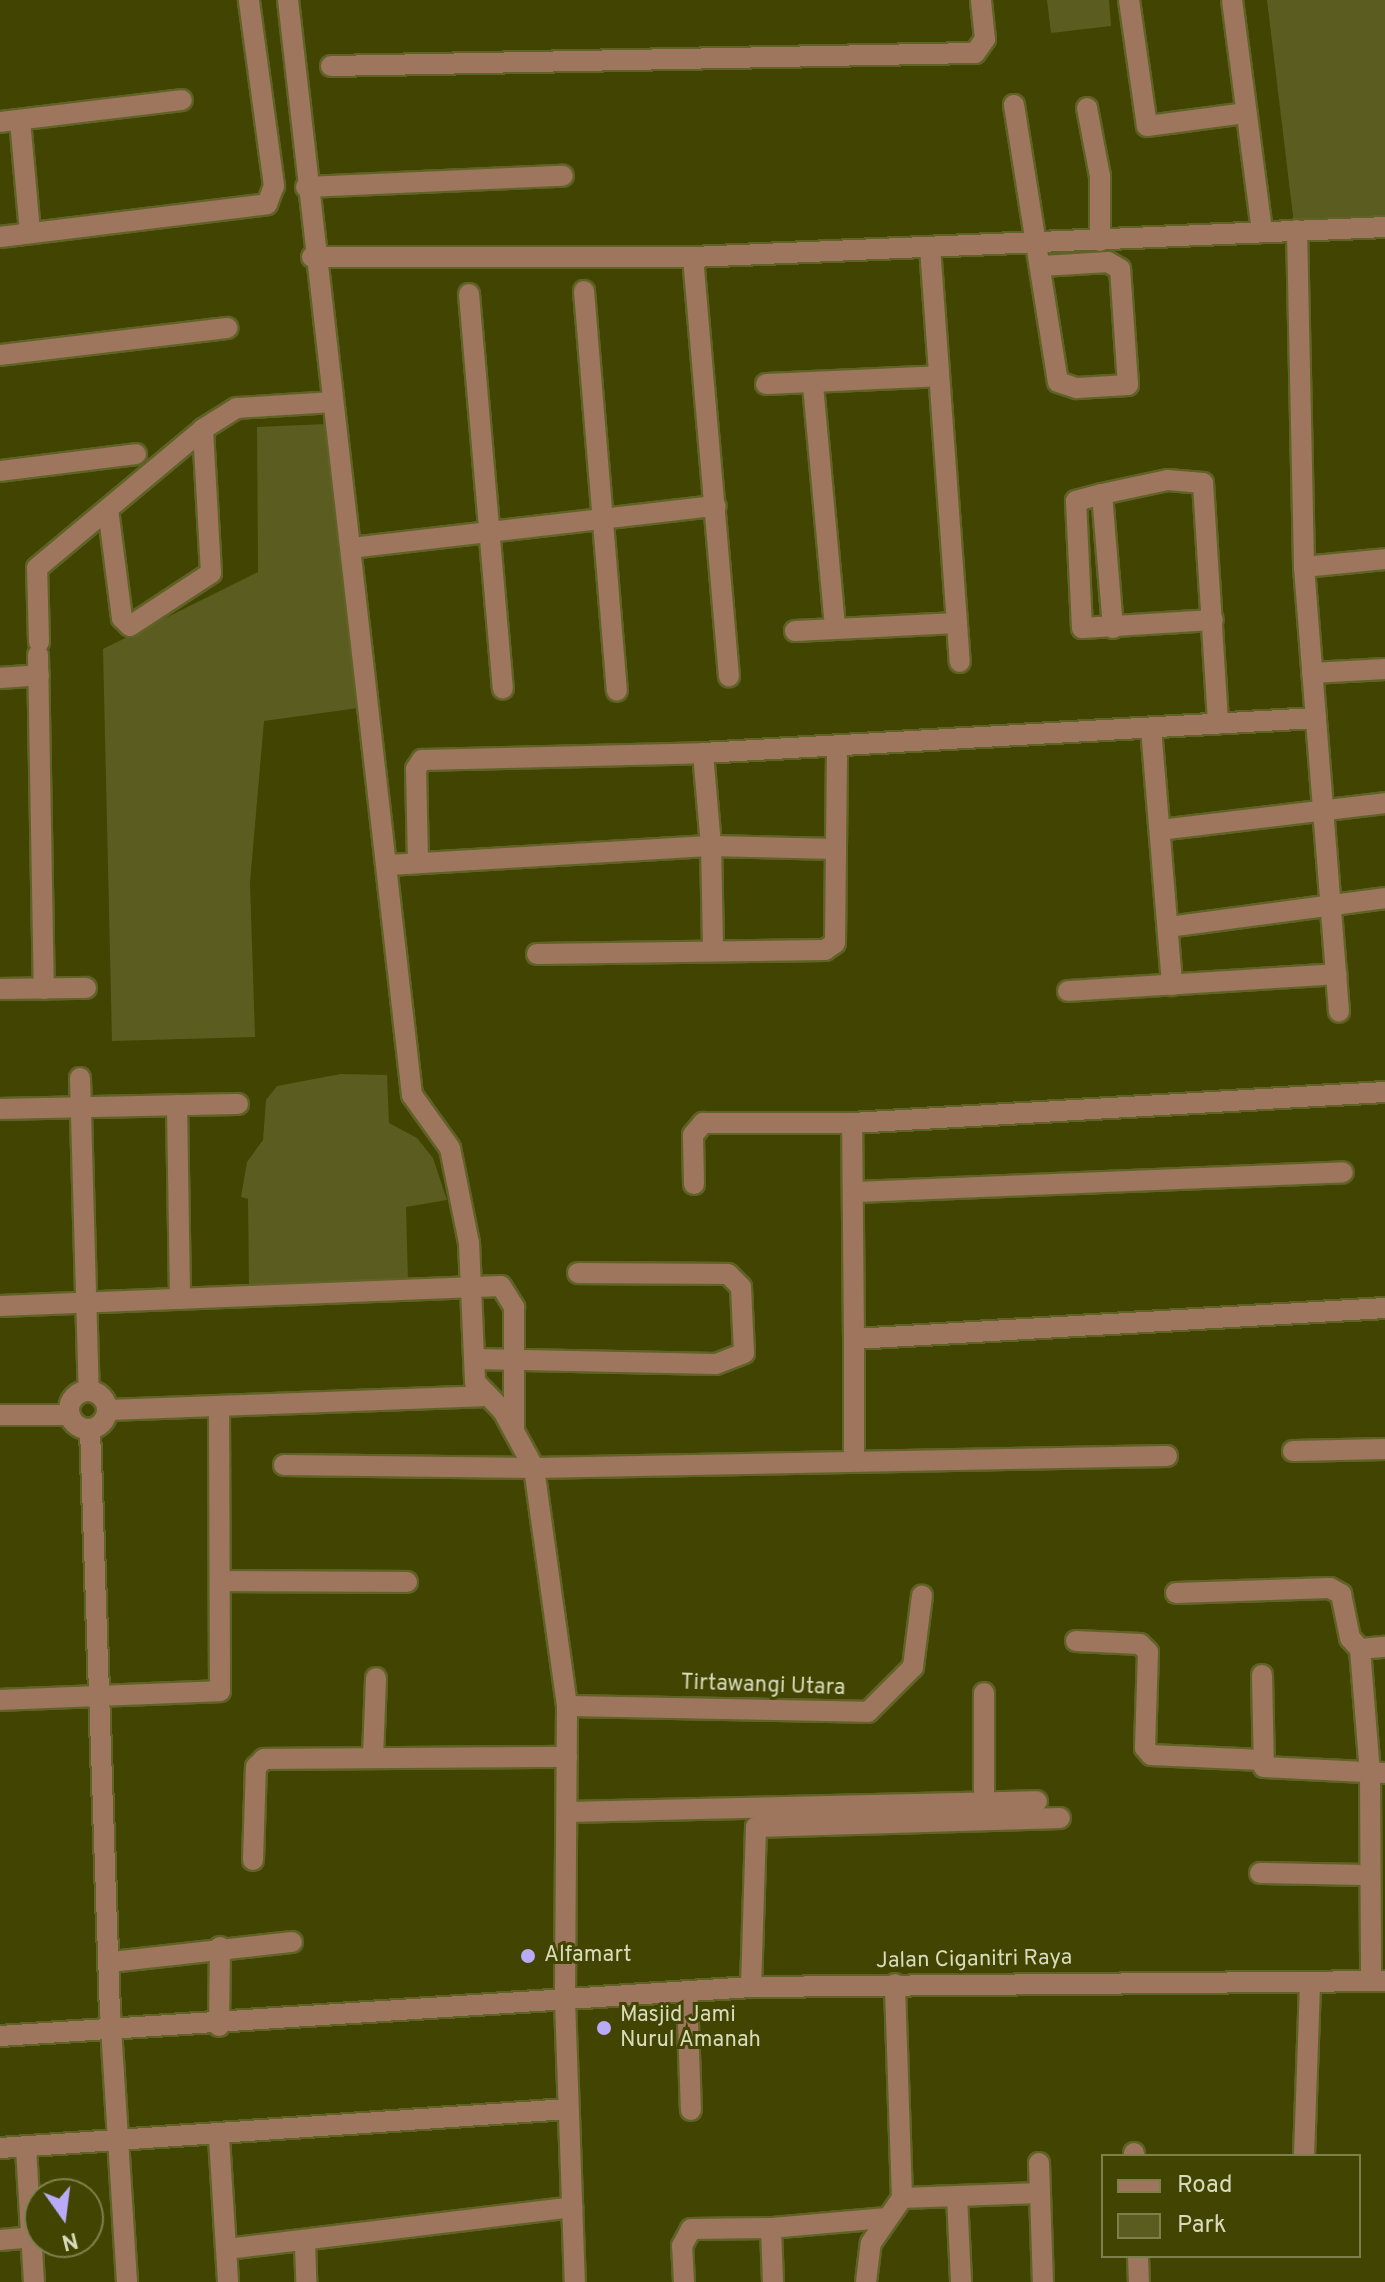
<!DOCTYPE html>
<style>
body{margin:0}
#map{position:relative;width:1385px;height:2282px;overflow:hidden;background:#424401;font-family:Overpass,sans-serif}
div>[style]{position:absolute}
[style*='--x']{left:calc(var(--x)*1px);top:calc(var(--y)*1px);width:calc(var(--w)*1px);rotate:calc(var(--a)*1deg)}
.green>*{inset:0;background:#5a5d1f}
.roads{filter:drop-shadow(2px 0 #606226) drop-shadow(-2px 0 #606226) drop-shadow(0 2px #606226) drop-shadow(0 -2px #606226)}
.minor>*{height:20px;margin:-10px;padding:0 10px;transform-origin:10px;border-radius:10px;background:#9e765e}
.minor>.ring{margin:-10px;padding:0;box-sizing:content-box;background:none;border:20px solid #9e765e;border-radius:50%}
.dots>*{width:22px;height:22px;translate:-50% -50%;box-sizing:border-box;border:4px solid #424401;border-radius:50%}
span{translate:-50% -50%;white-space:nowrap;text-align:center;line-height:1.15;-webkit-text-stroke:6px #424401;paint-order:stroke}
.street-label{font-size:22px;color:#d8dbbc}
.poi-label{font-size:22px;color:#d8dbbc}
.left{translate:0 -50%;text-align:left}
.legend{position:absolute;left:1101px;top:2154px;width:260px;height:104px;box-sizing:border-box;background:#424401;border:2px solid #7e804c;margin:0;padding:10px 14px;list-style:none;font-size:24px;color:#d8dbbc}
.legend li{display:flex;align-items:center;gap:16px;height:40px}
.legend b{width:40px;border:2px solid #7e804c}
.north{position:absolute;left:24px;top:2178px;width:80px;height:80px;box-sizing:border-box;background:#424401;border:2px solid #7e804c;border-radius:50%;rotate:166deg;font-size:22px;font-weight:700;line-height:32px;text-align:center;color:#d8dbbc}
.north::after{content:'';display:block;margin:auto;width:28px;height:36px;background:#b9abf7;clip-path:polygon(50% 0,100% 100%,50% 72%,0 100%)}
</style>
<div id="map">
<div class="green">
<div style="clip-path:polygon(1047px 0,1109px 0,1111px 26px,1051px 33px)"></div>
<div style="clip-path:polygon(1267px 0,1385px 0,1385px 218px,1294px 224px)"></div>
<div style="clip-path:polygon(326px 424px,358px 708px,264px 721px,250px 882px,255px 1037px,112px 1041px,103px 649px,258px 572px,257px 427px)"></div>
<div style="clip-path:polygon(341px 1074px,387px 1075px,389px 1123px,417px 1138px,433px 1158px,447px 1200px,406px 1207px,408px 1279px,249px 1288px,248px 1199px,241px 1197px,247px 1162px,263px 1140px,266px 1100px,277px 1086px)"></div>
</div>
<div class="roads">
<div class="minor">
<div style="--x:288;--y:0;--w:1102;--a:83.54"></div>
<div style="--x:412;--y:1095;--w:65;--a:54.4"></div>
<div style="--x:450;--y:1148;--w:97;--a:78.7"></div>
<div style="--x:469;--y:1243;--w:139;--a:87.5"></div>
<div style="--x:475;--y:1382;--w:40;--a:46"></div>
<div style="--x:503;--y:1411;--w:65;--a:61.5"></div>
<div style="--x:534;--y:1468;--w:240;--a:82.1"></div>
<div style="--x:567;--y:1706;--w:295;--a:90.4"></div>
<div style="--x:565;--y:2001;--w:281;--a:88"></div>
<div style="--x:1129;--y:0;--w:127;--a:81.9"></div>
<div style="--x:1147;--y:126;--w:100;--a:-7.5"></div>
<div style="--x:1232;--y:0;--w:234;--a:82.6"></div>
<div style="--x:331;--y:66;--w:644;--a:-1.16"></div>
<div style="--x:975;--y:53;--w:17;--a:-54"></div>
<div style="--x:985;--y:39;--w:39;--a:-96"></div>
<div style="--x:1014;--y:105;--w:280;--a:81"></div>
<div style="--x:1058;--y:382;--w:20;--a:18"></div>
<div style="--x:1077;--y:388;--w:51;--a:-3.4"></div>
<div style="--x:1128;--y:385;--w:116;--a:-93.9"></div>
<div style="--x:1120;--y:269;--w:14;--a:-150"></div>
<div style="--x:1108;--y:262;--w:66;--a:176.5"></div>
<div style="--x:1087;--y:108;--w:69;--a:79.2"></div>
<div style="--x:1100;--y:176;--w:65;--a:90"></div>
<div style="--x:20;--y:120;--w:113;--a:84.9"></div>
<div style="--x:0;--y:122;--w:183;--a:-6.9"></div>
<div style="--x:306;--y:187;--w:257;--a:-2.5"></div>
<div style="--x:1297;--y:230;--w:337;--a:88.8"></div>
<div style="--x:1304;--y:567;--w:446;--a:85.5"></div>
<div style="--x:0;--y:237;--w:269;--a:-7"></div>
<div style="--x:267;--y:204;--w:19;--a:-69"></div>
<div style="--x:274;--y:186;--w:188;--a:-97.7"></div>
<div style="--x:930;--y:247;--w:416;--a:85.9"></div>
<div style="--x:312;--y:257;--w:381;--a:0"></div>
<div style="--x:693;--y:257;--w:693;--a:-2.48"></div>
<div style="--x:693;--y:257;--w:421;--a:85.1"></div>
<div style="--x:584;--y:291;--w:401;--a:85.3"></div>
<div style="--x:469;--y:294;--w:396;--a:85.1"></div>
<div style="--x:0;--y:355;--w:229;--a:-6.8"></div>
<div style="--x:766;--y:384;--w:173;--a:-2.6"></div>
<div style="--x:813;--y:385;--w:245;--a:84.8"></div>
<div style="--x:0;--y:471;--w:137;--a:-7.1"></div>
<div style="--x:1102;--y:494;--w:27;--a:165"></div>
<div style="--x:1076;--y:501;--w:127;--a:87.3"></div>
<div style="--x:1082;--y:628;--w:131;--a:-3.5"></div>
<div style="--x:108;--y:509;--w:110;--a:82.7"></div>
<div style="--x:122;--y:618;--w:11;--a:45"></div>
<div style="--x:130;--y:626;--w:97;--a:-33.2"></div>
<div style="--x:211;--y:573;--w:144;--a:-93.2"></div>
<div style="--x:351;--y:548;--w:367;--a:-6.6"></div>
<div style="--x:1304;--y:567;--w:81;--a:-5.6"></div>
<div style="--x:1113;--y:628;--w:134;--a:-94.7"></div>
<div style="--x:1102;--y:494;--w:67;--a:-12"></div>
<div style="--x:1168;--y:480;--w:35;--a:5"></div>
<div style="--x:1203;--y:483;--w:241;--a:86.4"></div>
<div style="--x:795;--y:631;--w:162;--a:-2.8"></div>
<div style="--x:39;--y:642;--w:74;--a:-91.5"></div>
<div style="--x:37;--y:568;--w:217;--a:-39.9"></div>
<div style="--x:203;--y:429;--w:40;--a:-32"></div>
<div style="--x:237;--y:408;--w:95;--a:-3.6"></div>
<div style="--x:38;--y:655;--w:334;--a:89"></div>
<div style="--x:1312;--y:673;--w:73;--a:-3.1"></div>
<div style="--x:0;--y:678;--w:39;--a:-4"></div>
<div style="--x:1151;--y:728;--w:258;--a:85.3"></div>
<div style="--x:1160;--y:830;--w:227;--a:-6.8"></div>
<div style="--x:418;--y:863;--w:94;--a:-91.2"></div>
<div style="--x:416;--y:769;--w:11;--a:-56"></div>
<div style="--x:422;--y:760;--w:281;--a:-1.4"></div>
<div style="--x:390;--y:865;--w:322;--a:-3.4"></div>
<div style="--x:711;--y:846;--w:93;--a:-94.9"></div>
<div style="--x:703;--y:753;--w:614;--a:-3.27"></div>
<div style="--x:1168;--y:927;--w:219;--a:-7.6"></div>
<div style="--x:713;--y:947;--w:101;--a:-91.1"></div>
<div style="--x:711;--y:846;--w:125;--a:1.4"></div>
<div style="--x:537;--y:954;--w:288;--a:-0.8"></div>
<div style="--x:825;--y:950;--w:12;--a:-35"></div>
<div style="--x:835;--y:943;--w:195;--a:-89.4"></div>
<div style="--x:0;--y:989;--w:86;--a:-0.7"></div>
<div style="--x:1068;--y:991;--w:269;--a:-3.6"></div>
<div style="--x:80;--y:1078;--w:313;--a:88.4"></div>
<div style="--x:177;--y:1105;--w:194;--a:89.1"></div>
<div style="--x:0;--y:1109;--w:238;--a:-1.2"></div>
<div style="--x:694;--y:1184;--w:49;--a:-91.2"></div>
<div style="--x:693;--y:1135;--w:16;--a:-50"></div>
<div style="--x:703;--y:1123;--w:149;--a:0"></div>
<div style="--x:854;--y:1192;--w:489;--a:-2.3"></div>
<div style="--x:0;--y:1306;--w:501;--a:-2.29"></div>
<div style="--x:501;--y:1286;--w:25;--a:58"></div>
<div style="--x:514;--y:1307;--w:121;--a:90"></div>
<div style="--x:854;--y:1339;--w:216;--a:-90.5"></div>
<div style="--x:852;--y:1123;--w:534;--a:-3.33"></div>
<div style="--x:475;--y:1359;--w:241;--a:1.2"></div>
<div style="--x:716;--y:1364;--w:30;--a:-21"></div>
<div style="--x:744;--y:1353;--w:66;--a:-92.6"></div>
<div style="--x:741;--y:1287;--w:18;--a:-135"></div>
<div style="--x:728;--y:1274;--w:150;--a:-179.6"></div>
<div class="ring" style="left:69px;top:1391px;width:18px;height:18px"></div>
<div style="--x:108;--y:1410;--w:374;--a:-2.1"></div>
<div style="--x:0;--y:1415;--w:70;--a:0"></div>
<div style="--x:90;--y:1429;--w:583;--a:88.04"></div>
<div style="--x:110;--y:2012;--w:271;--a:86.4"></div>
<div style="--x:1293;--y:1451;--w:92;--a:-1.2"></div>
<div style="--x:854;--y:1460;--w:121;--a:-90"></div>
<div style="--x:854;--y:1339;--w:532;--a:-3.34"></div>
<div style="--x:284;--y:1465;--w:250;--a:0.7"></div>
<div style="--x:534;--y:1468;--w:633;--a:-1.09"></div>
<div style="--x:221;--y:1581;--w:186;--a:0.3"></div>
<div style="--x:1176;--y:1593;--w:154;--a:-1.9"></div>
<div style="--x:1330;--y:1588;--w:13;--a:29"></div>
<div style="--x:1341;--y:1594;--w:45;--a:78.4"></div>
<div style="--x:1350;--y:1638;--w:15;--a:48"></div>
<div style="--x:1360;--y:1649;--w:124;--a:85.4"></div>
<div style="--x:1370;--y:1773;--w:208;--a:89.7"></div>
<div style="--x:1076;--y:1641;--w:64;--a:2.7"></div>
<div style="--x:1140;--y:1644;--w:11;--a:45"></div>
<div style="--x:1148;--y:1652;--w:96;--a:91.8"></div>
<div style="--x:1145;--y:1748;--w:9;--a:49"></div>
<div style="--x:1151;--y:1755;--w:111;--a:2.6"></div>
<div style="--x:1360;--y:1649;--w:25;--a:-5"></div>
<div style="--x:1262;--y:1675;--w:92;--a:88.8"></div>
<div style="--x:1264;--y:1767;--w:121;--a:2.8"></div>
<div style="--x:0;--y:1700;--w:220;--a:-2.3"></div>
<div style="--x:220;--y:1691;--w:284;--a:-90.2"></div>
<div style="--x:567;--y:1706;--w:301;--a:1.1"></div>
<div style="--x:868;--y:1712;--w:64;--a:-45"></div>
<div style="--x:913;--y:1667;--w:72;--a:-82.8"></div>
<div style="--x:373;--y:1757;--w:79;--a:-87.8"></div>
<div style="--x:984;--y:1802;--w:109;--a:-90"></div>
<div style="--x:567;--y:1812;--w:470;--a:-1.3"></div>
<div style="--x:253;--y:1860;--w:93;--a:-88.2"></div>
<div style="--x:256;--y:1767;--w:11;--a:-45"></div>
<div style="--x:264;--y:1759;--w:303;--a:-0.4"></div>
<div style="--x:1260;--y:1873;--w:109;--a:1.1"></div>
<div style="--x:111;--y:1962;--w:182;--a:-6.3"></div>
<div style="--x:751;--y:1987;--w:160;--a:-88.2"></div>
<div style="--x:756;--y:1827;--w:304;--a:-1.7"></div>
<div style="--x:687;--y:1992;--w:118;--a:88.1"></div>
<div style="--x:219;--y:2026;--w:79;--a:-89.3"></div>
<div style="--x:0;--y:2036;--w:753;--a:-3.73"></div>
<div style="--x:751;--y:1987;--w:634;--a:-0.54"></div>
<div style="--x:219;--y:2138;--w:144;--a:86.4"></div>
<div style="--x:0;--y:2148;--w:569;--a:-3.93"></div>
<div style="--x:26;--y:2148;--w:134;--a:86.6"></div>
<div style="--x:1134;--y:2153;--w:3;--a:90"></div>
<div style="--x:1304;--y:2156;--w:174;--a:-88"></div>
<div style="--x:1039;--y:2163;--w:119;--a:88.1"></div>
<div style="--x:957;--y:2196;--w:86;--a:87.3"></div>
<div style="--x:902;--y:2198;--w:137;--a:-2.1"></div>
<div style="--x:771;--y:2228;--w:115;--a:-5"></div>
<div style="--x:0;--y:2240;--w:32;--a:-5"></div>
<div style="--x:305;--y:2244;--w:38;--a:88"></div>
<div style="--x:227;--y:2249;--w:348;--a:-6.9"></div>
<div style="--x:1138;--y:2256;--w:26;--a:88"></div>
<div style="--x:684;--y:2282;--w:36;--a:-93"></div>
<div style="--x:682;--y:2246;--w:19;--a:-62"></div>
<div style="--x:691;--y:2229;--w:80;--a:-0.7"></div>
<div style="--x:771;--y:2228;--w:54;--a:87.9"></div>
<div style="--x:866;--y:2282;--w:39;--a:-83"></div>
<div style="--x:871;--y:2243;--w:55;--a:-55.4"></div>
<div style="--x:902;--y:2198;--w:214;--a:-91.9"></div>
</div>
</div>
<div class="dots">
<div style="left:528px;top:1956px;background:#b9abf7"></div>
<div style="left:604px;top:2028px;background:#b9abf7"></div>
</div>
<div class="street-label">
<span style="left:763px;top:1686px;rotate:2deg">Tirtawangi Utara</span>
<span style="left:974px;top:1960px;rotate:-1deg">Jalan Ciganitri Raya</span>
</div>
<div class="poi-label">
<span class="left" style="left:544px;top:1956px">Alfamart</span>
<span class="left" style="left:620px;top:2028px">Masjid Jami<br>Nurul Amanah</span>
</div>
<ul class="legend">
<li><b style="height:10px;background:#9e765e"></b>Road</li>
<li><b style="height:22px;background:#5a5d1f"></b>Park</li>
</ul>
<div class="north">N</div>
</div>
